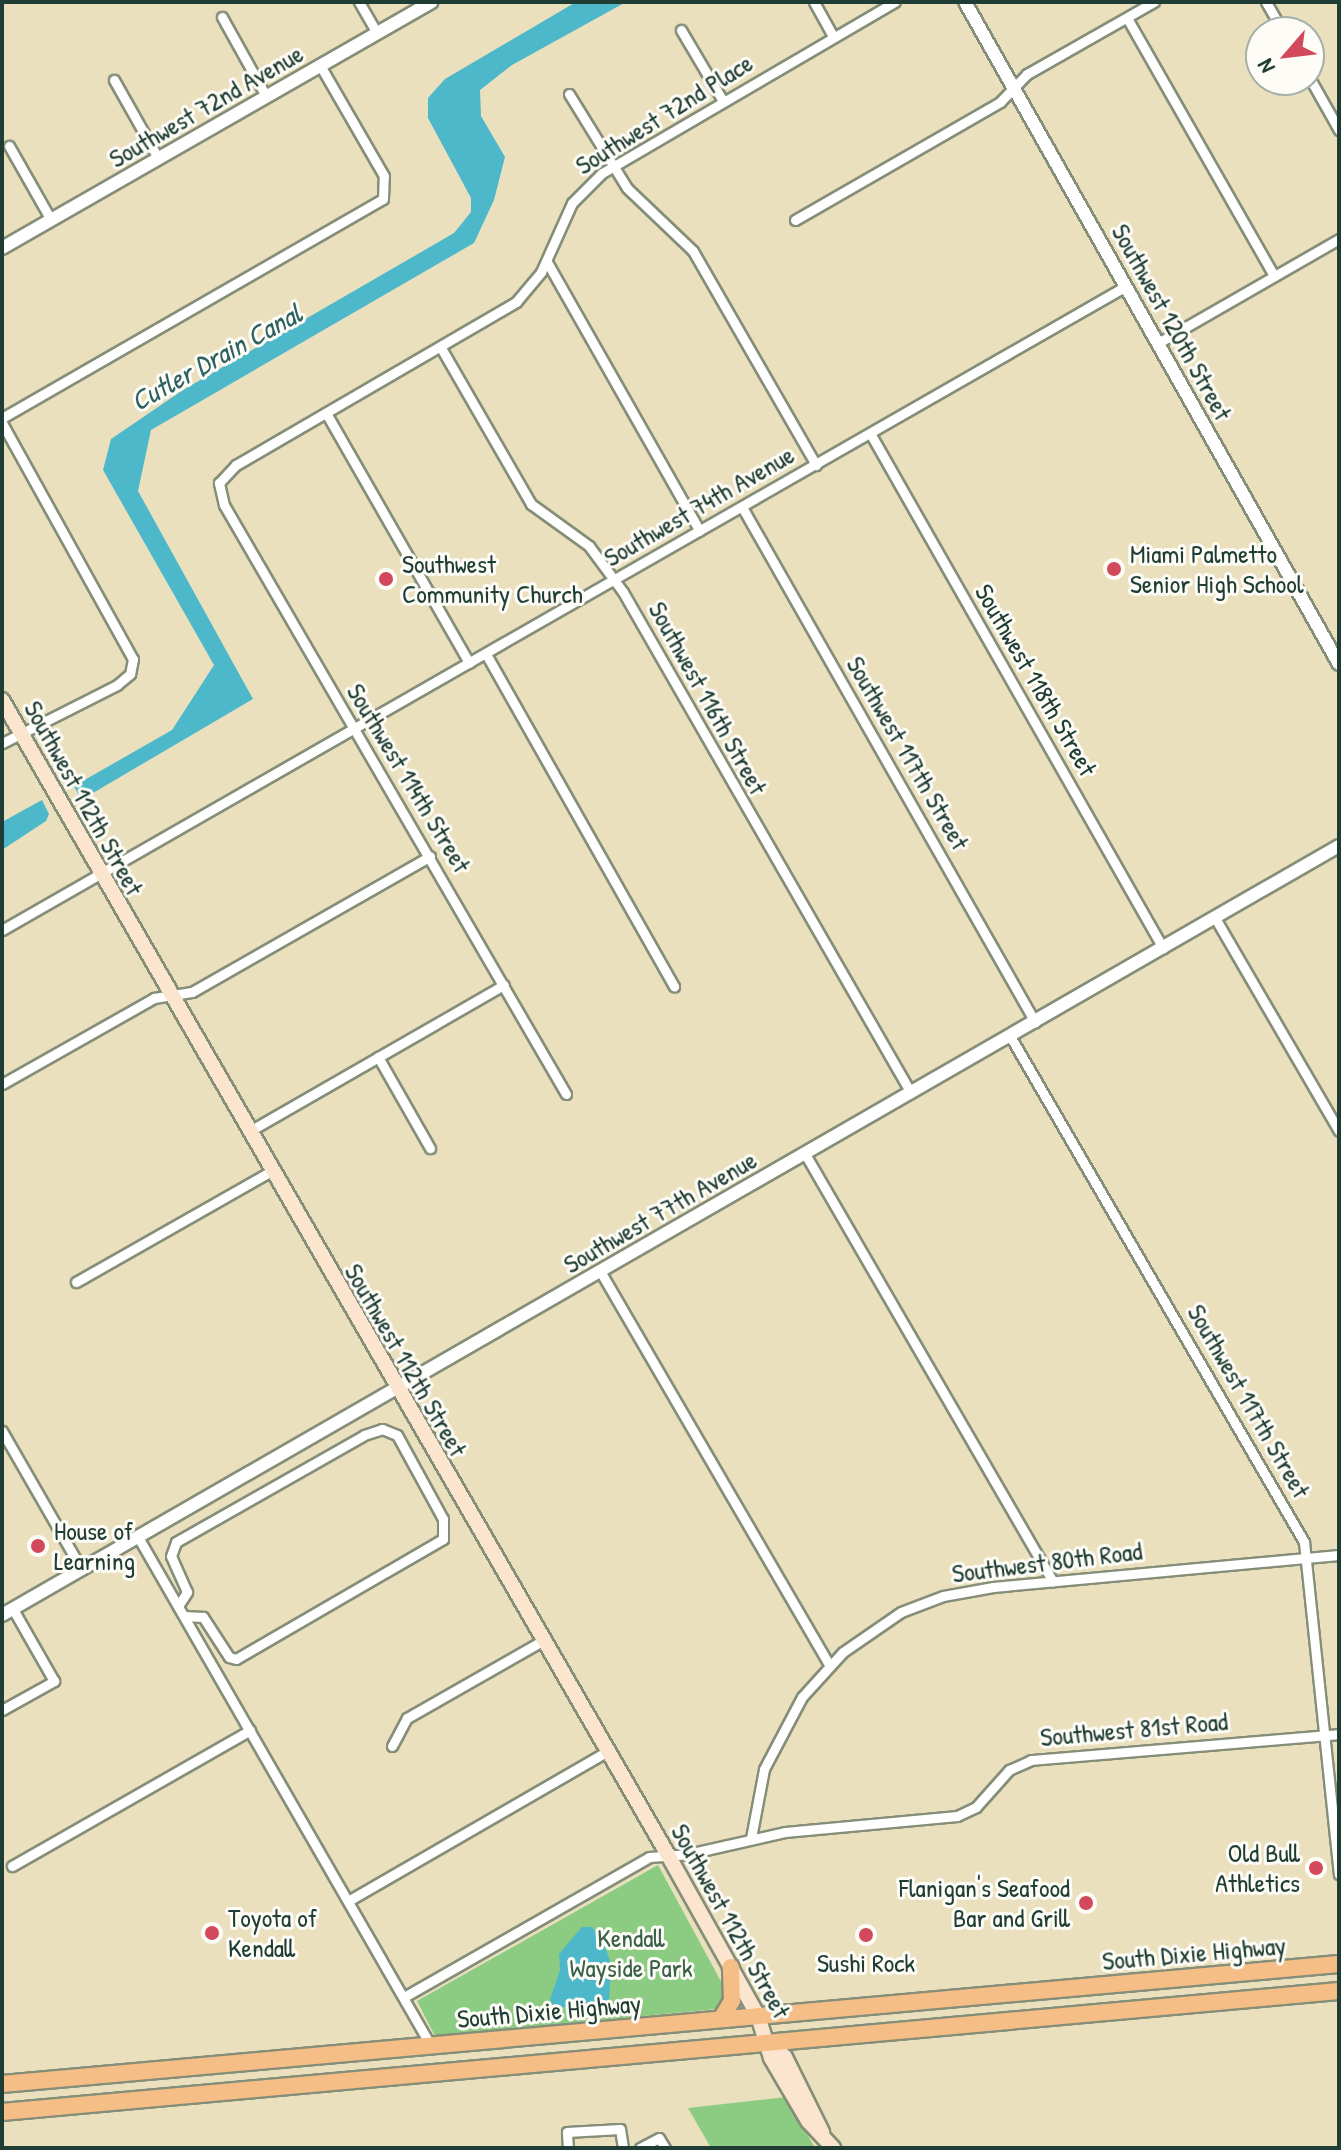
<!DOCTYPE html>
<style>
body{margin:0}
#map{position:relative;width:1341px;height:2150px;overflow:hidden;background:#ebe0bd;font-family:"Patrick Hand",sans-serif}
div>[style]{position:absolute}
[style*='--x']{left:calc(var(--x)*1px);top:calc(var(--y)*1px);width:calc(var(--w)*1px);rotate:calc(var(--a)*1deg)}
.green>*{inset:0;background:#8ccb82}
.water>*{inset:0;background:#4eb8cb}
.roads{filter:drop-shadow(2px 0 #858e78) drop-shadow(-2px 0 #858e78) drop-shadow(0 2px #858e78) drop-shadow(0 -2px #858e78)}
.minor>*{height:9px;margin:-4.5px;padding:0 4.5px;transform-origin:4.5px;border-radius:4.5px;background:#fff}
.tertiary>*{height:12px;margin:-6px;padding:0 6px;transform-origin:6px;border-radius:6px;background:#fff}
.secondary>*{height:14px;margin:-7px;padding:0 7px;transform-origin:7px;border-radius:7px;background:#fbe5cf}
.trunk>*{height:16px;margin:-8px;padding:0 8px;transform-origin:8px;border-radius:8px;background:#f6be87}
.dots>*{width:22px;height:22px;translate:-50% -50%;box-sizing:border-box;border:4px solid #fdfcf7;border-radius:50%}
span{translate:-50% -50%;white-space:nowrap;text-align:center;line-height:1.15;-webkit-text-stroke:6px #fdfcf7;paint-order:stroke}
.street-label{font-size:26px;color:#1f3d34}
.poi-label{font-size:26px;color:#1f3d34}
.left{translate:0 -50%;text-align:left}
.right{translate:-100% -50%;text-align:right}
.park-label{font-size:26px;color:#3a6048}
.water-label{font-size:28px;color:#2d6261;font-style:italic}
.frame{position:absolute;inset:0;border:4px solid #1f3d34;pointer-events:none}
.north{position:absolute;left:1245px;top:16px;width:80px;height:80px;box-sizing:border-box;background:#fdfcf7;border:2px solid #a4b0a9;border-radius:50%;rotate:242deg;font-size:22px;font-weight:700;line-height:32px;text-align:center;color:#1f3d34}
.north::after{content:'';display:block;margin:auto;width:28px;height:36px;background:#d1495b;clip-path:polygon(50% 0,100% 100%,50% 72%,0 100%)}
</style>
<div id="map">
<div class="green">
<div style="clip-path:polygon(658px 1865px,724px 1987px,725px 1997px,716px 2009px,435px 2036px,417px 2001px)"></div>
<div style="clip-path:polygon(786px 2097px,815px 2148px,711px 2148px,688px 2108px)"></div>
</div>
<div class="water">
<div style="clip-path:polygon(576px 2px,626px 2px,512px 65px,480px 90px,481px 116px,505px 157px,494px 200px,474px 243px,151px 430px,138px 491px,253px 699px,81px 800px,74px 786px,172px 730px,214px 665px,103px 470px,111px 439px,183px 390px,454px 233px,471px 212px,471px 198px,428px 118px,428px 98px,445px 79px)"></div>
<div style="clip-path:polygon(42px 800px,49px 814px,46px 821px,2px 850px,2px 822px)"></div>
<div style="clip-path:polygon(582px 1927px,592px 1927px,603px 1941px,611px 1964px,609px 2003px,554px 2008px,550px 1999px,560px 1970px,559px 1954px)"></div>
</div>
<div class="roads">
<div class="minor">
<div style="--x:359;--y:2;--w:36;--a:60"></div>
<div style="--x:814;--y:2;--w:39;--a:61"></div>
<div style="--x:1266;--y:2;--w:34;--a:60"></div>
<div style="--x:222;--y:17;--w:90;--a:60.9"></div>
<div style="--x:1127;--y:18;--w:297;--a:60.3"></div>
<div style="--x:681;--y:30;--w:82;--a:59.4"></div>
<div style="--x:1309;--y:77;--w:61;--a:60.5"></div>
<div style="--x:114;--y:80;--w:90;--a:60.6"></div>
<div style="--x:569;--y:94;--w:110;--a:58.3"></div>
<div style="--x:627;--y:188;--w:91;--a:43.7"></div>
<div style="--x:693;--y:251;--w:247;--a:60.1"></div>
<div style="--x:9;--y:146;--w:85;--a:60.4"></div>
<div style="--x:795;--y:220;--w:237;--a:-29.9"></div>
<div style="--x:1000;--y:102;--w:39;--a:-46"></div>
<div style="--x:1027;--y:74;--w:146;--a:-29.6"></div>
<div style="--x:547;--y:262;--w:309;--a:60.4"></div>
<div style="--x:1158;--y:343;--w:209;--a:-29.9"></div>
<div style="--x:441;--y:348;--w:180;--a:60"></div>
<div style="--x:531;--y:504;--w:72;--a:35.9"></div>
<div style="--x:589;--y:546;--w:57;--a:53.5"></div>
<div style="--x:623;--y:592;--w:578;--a:60.11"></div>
<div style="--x:326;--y:413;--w:288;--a:60.2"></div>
<div style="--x:2;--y:418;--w:439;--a:-29.9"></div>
<div style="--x:383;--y:199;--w:23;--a:-88"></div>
<div style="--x:384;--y:176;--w:128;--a:-120"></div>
<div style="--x:2;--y:423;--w:270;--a:61"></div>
<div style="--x:133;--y:659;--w:15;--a:101"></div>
<div style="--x:130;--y:674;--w:17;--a:140"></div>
<div style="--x:117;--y:685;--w:129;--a:153.2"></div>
<div style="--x:870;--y:433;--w:593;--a:60.36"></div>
<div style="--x:742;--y:507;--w:593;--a:60.36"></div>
<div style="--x:486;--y:654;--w:382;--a:60.5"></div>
<div style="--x:1215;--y:918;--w:246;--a:59.8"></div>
<div style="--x:2;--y:930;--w:1295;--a:-29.81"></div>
<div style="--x:1010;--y:1036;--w:585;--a:59.84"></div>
<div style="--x:1304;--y:1542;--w:334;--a:84"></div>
<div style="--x:378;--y:1057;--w:105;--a:60.3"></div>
<div style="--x:2;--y:1084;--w:175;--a:-29.5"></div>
<div style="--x:154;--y:998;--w:38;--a:-9"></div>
<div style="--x:192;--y:992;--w:274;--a:-29.7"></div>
<div style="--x:566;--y:1094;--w:681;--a:-120.14"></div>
<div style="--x:224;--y:505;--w:23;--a:-103"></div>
<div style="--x:219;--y:483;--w:25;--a:-47"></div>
<div style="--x:236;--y:465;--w:324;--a:-30.2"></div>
<div style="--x:516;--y:302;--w:39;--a:-50"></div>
<div style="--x:541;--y:272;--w:76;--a:-65.8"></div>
<div style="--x:572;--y:203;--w:42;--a:-45"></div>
<div style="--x:602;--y:173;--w:339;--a:-30.3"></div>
<div style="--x:248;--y:1132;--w:295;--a:-29.9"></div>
<div style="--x:805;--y:1154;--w:494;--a:59.9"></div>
<div style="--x:600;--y:1271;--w:456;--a:59.8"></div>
<div style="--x:76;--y:1282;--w:223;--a:-29.6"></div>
<div style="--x:2;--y:1431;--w:160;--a:60.1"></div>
<div style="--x:138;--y:1537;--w:587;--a:60.07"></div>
<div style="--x:178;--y:1606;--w:17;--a:-57"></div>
<div style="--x:187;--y:1592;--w:39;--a:-114"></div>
<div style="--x:171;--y:1556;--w:15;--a:-70"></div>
<div style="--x:176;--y:1542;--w:216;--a:-29.6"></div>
<div style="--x:364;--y:1435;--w:19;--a:-18"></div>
<div style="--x:382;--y:1429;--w:16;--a:22"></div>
<div style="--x:397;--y:1435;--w:96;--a:61.3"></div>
<div style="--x:443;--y:1519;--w:20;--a:90"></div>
<div style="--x:443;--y:1539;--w:239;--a:149.9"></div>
<div style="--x:236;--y:1659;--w:7;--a:-164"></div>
<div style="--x:229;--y:1657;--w:48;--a:-123"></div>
<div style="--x:203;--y:1617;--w:19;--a:-177"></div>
<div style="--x:2;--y:1710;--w:60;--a:-29.1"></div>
<div style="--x:54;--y:1681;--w:83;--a:-119.7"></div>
<div style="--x:392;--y:1746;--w:32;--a:-62"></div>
<div style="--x:407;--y:1718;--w:155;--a:-29.7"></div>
<div style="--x:751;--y:1838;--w:70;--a:-79.3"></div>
<div style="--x:764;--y:1769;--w:81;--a:-62.2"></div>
<div style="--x:802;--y:1697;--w:61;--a:-47.7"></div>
<div style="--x:843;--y:1652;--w:70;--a:-34.6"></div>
<div style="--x:901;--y:1612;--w:45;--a:-20.9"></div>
<div style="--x:943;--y:1596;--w:51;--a:-10.2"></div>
<div style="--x:993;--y:1587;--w:347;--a:-5.3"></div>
<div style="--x:12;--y:1866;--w:274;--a:-29.7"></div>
<div style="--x:348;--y:1901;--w:298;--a:-30"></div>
<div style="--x:404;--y:1997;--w:282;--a:-29.7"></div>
<div style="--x:649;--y:1857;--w:39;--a:-4"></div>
<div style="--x:688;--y:1854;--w:99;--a:-12.8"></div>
<div style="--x:785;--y:1832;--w:173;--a:-5.3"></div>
<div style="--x:957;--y:1816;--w:21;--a:-25"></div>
<div style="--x:976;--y:1807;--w:50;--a:-48.3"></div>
<div style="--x:1009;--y:1770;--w:24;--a:-24"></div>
<div style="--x:1031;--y:1760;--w:309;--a:-4.8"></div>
<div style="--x:568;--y:2148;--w:16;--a:-94"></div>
<div style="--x:567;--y:2132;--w:53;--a:-3.2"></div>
<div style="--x:620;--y:2129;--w:19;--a:81"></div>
<div style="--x:640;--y:2148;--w:21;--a:-28"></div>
<div style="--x:659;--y:2138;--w:12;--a:59"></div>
</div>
<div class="tertiary">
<div style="--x:965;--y:2;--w:760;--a:60.54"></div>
<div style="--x:2;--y:248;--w:495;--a:-29.8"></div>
<div style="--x:2;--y:1615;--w:1542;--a:-29.91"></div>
</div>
<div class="secondary">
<div style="--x:2;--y:700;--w:1333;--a:60.03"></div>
<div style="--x:668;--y:1855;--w:184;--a:60.8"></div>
<div style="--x:758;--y:2016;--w:44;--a:72.8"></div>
<div style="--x:771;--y:2058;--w:73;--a:59.6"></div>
<div style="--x:808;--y:2121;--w:37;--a:47"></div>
<div style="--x:770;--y:2042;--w:21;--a:45"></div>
<div style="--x:785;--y:2057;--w:84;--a:63.7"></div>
</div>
<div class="trunk">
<div style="--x:721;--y:2019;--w:21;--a:-59"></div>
<div style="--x:732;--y:2001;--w:34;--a:-92"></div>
<div style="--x:2;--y:2084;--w:1342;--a:-5.13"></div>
<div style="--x:2;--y:2112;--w:1342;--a:-5.17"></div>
</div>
</div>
<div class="dots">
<div style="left:1114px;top:569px;background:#d1495b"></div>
<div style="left:386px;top:579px;background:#d1495b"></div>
<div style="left:38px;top:1546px;background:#d1495b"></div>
<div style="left:1316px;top:1868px;background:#d1495b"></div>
<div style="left:1086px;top:1903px;background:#d1495b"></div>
<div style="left:212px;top:1933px;background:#d1495b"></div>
<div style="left:866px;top:1935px;background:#d1495b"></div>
</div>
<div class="street-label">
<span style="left:206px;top:106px;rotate:-30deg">Southwest 72nd Avenue</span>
<span style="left:664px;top:114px;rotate:-32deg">Southwest 72nd Place</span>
<span style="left:1172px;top:322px;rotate:61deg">Southwest 120th Street</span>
<span style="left:699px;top:506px;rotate:-30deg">Southwest 74th Avenue</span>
<span style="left:1036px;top:680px;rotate:60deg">Southwest 118th Street</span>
<span style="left:708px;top:698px;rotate:61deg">Southwest 116th Street</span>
<span style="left:908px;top:753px;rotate:60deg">Southwest 117th Street</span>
<span style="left:409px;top:778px;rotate:59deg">Southwest 114th Street</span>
<span style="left:84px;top:798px;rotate:61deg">Southwest 112th Street</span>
<span style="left:660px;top:1212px;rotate:-30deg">Southwest 77th Avenue</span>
<span style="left:406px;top:1360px;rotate:60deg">Southwest 112th Street</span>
<span style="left:1249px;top:1401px;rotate:60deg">Southwest 117th Street</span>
<span style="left:1047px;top:1562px;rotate:-7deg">Southwest 80th Road</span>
<span style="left:1134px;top:1729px;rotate:-5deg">Southwest 81st Road</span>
<span style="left:731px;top:1921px;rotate:61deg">Southwest 112th Street</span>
<span style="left:1194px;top:1953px;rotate:-5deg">South Dixie Highway</span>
<span style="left:549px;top:2011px;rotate:-5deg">South Dixie Highway</span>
</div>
<div class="poi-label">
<span class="left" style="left:1130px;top:569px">Miami Palmetto<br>Senior High School</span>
<span class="left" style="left:402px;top:579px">Southwest<br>Community Church</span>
<span class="left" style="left:54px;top:1546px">House of<br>Learning</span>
<span class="right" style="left:1300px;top:1868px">Old Bull<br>Athletics</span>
<span class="right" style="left:1070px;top:1903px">Flanigan's Seafood<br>Bar and Grill</span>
<span class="left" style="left:228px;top:1933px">Toyota of<br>Kendall</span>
<span style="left:866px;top:1963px">Sushi Rock</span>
</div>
<div class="park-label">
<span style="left:631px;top:1953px">Kendall<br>Wayside Park</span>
</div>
<div class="water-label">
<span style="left:216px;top:357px;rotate:-29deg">Cutler Drain Canal</span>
</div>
<div class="frame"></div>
<div class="north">N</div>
</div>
